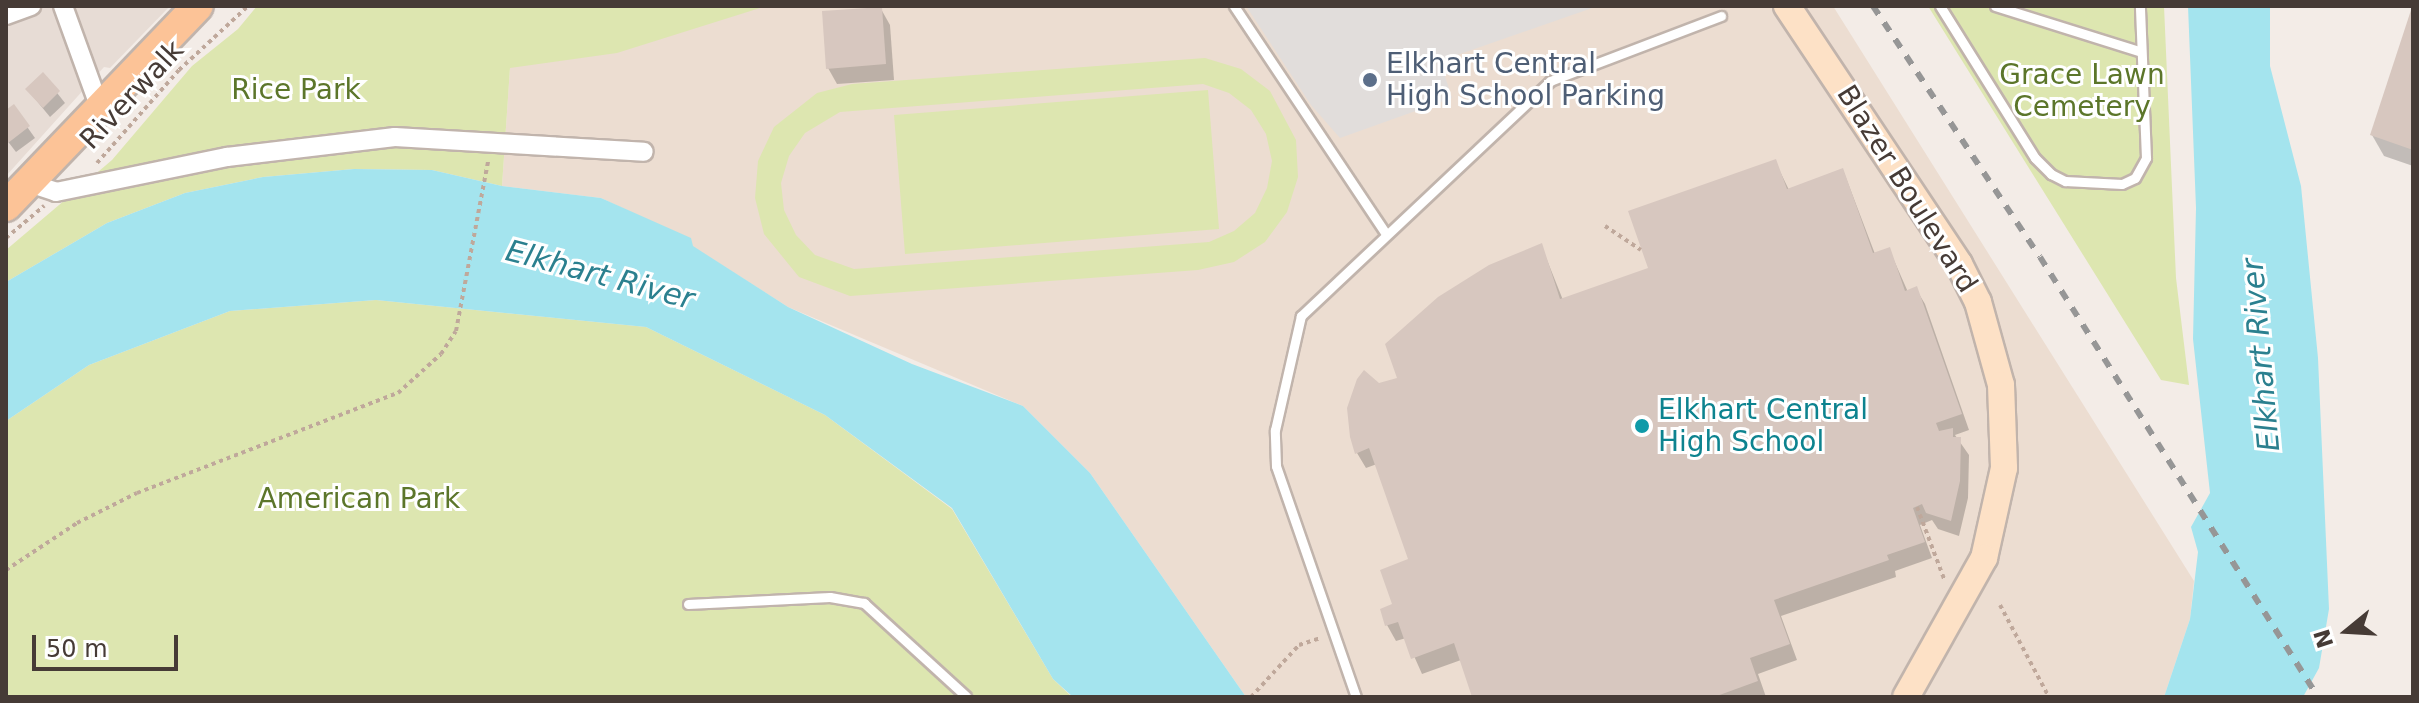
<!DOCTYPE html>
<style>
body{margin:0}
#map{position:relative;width:2419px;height:703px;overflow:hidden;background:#f3ece7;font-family:"DejaVu Sans",sans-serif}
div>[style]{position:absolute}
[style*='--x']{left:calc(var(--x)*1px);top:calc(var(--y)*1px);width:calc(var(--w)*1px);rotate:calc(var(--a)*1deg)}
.residential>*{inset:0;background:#e7dcd5}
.education>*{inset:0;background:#ecddd1}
.green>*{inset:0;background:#dde6b0}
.parking>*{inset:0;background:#e1dddb}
.water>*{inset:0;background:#a4e4ee}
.shadow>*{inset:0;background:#0003}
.building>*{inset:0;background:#d7c7bf}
.path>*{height:4px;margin-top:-2px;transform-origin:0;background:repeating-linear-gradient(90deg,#bfa89b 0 4px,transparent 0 8px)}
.roads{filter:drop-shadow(2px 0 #c1b4ac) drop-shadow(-2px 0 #c1b4ac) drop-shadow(0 2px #c1b4ac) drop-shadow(0 -2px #c1b4ac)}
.lane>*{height:9px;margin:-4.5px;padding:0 4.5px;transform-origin:4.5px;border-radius:4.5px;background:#fff}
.street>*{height:18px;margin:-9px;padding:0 9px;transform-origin:9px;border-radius:9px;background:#fff}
.secondary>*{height:26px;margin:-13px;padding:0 13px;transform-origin:13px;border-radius:13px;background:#fde1c6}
.primary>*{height:30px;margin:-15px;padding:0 15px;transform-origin:15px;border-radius:15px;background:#fcc397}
.rail>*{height:6px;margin-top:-3px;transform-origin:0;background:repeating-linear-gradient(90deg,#969696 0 10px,transparent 0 20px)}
.dots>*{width:22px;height:22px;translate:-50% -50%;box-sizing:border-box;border:4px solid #fff;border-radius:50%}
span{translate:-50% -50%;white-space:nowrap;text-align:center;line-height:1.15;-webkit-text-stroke:6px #fff;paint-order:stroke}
.service-label{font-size:28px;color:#4e5e75}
.left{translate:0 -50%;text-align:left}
.park-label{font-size:28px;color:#5c762a}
.street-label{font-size:28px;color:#463b36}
.culture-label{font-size:28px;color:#0d838f}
.water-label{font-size:30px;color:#2b808f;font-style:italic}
.frame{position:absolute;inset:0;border:8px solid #463b36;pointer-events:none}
.north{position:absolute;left:2307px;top:591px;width:80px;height:80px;-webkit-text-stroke:6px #fff;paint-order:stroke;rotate:252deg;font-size:22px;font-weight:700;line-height:32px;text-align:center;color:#463b36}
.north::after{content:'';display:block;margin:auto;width:28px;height:36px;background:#463b36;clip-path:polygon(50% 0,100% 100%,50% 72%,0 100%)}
.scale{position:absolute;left:32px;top:635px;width:146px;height:36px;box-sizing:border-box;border:4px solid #463b36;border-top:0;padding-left:10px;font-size:24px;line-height:28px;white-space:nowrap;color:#463b36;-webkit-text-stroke:6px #fff;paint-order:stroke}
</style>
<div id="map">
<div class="residential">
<div style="clip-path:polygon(6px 6px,170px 6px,110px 68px,104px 67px,6px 176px)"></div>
</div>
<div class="education">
<div style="clip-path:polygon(497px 6px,1833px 6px,2194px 581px,2190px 619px,2164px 697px,1246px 697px,1090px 473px,1023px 406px,788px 307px,659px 225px,601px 198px,502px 186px,510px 68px)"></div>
</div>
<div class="green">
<div style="clip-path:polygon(257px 6px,766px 6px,617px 53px,510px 68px,502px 186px,432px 170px,354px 169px,263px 177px,185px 193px,107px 223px,6px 282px,6px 250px,112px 160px,192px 66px,238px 29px)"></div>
<div style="clip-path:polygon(1928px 6px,2164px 6px,2176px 278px,2189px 385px,2161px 380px)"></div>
<div style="clip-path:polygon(evenodd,1205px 58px,1241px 69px,1270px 91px,1296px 140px,1298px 177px,1287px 212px,1265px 242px,1234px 262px,1198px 270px,850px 296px,799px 277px,764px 234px,755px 198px,758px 161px,774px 127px,817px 93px,852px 84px,1205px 58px,1203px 84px,1229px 93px,1251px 110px,1266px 134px,1272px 161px,1267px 188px,1255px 213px,1234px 231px,1209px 242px,854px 269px,815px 255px,796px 235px,784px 210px,781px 183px,789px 156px,805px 133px,840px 112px,1203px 84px)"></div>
<div style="clip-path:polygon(1208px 90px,1219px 229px,905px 254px,894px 115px)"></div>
<div style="clip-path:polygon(376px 300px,646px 327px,825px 415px,952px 509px,1053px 679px,1072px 697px,6px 697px,6px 421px,89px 365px,230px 311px)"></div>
</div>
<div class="parking">
<div style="clip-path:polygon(1246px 6px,1598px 6px,1440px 61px,1452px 98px,1340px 138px,1311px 105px)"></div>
</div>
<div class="water">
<div style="clip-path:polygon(2188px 6px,2270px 6px,2270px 66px,2301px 186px,2318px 358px,2329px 609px,2319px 668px,2303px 697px,2164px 697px,2190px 619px,2198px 552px,2191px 527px,2210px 493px,2193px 339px,2196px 208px)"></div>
<div style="clip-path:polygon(354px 169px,432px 170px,502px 186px,601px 198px,691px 238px,693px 246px,788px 307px,912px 364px,1023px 406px,1090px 473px,1246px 697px,1073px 697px,1053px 679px,952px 508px,825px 415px,646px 327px,376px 300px,230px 311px,89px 365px,6px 421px,6px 282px,107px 223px,185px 193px,263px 177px)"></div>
</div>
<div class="shadow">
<div style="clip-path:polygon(881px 9px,890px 25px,894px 80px,837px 84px,828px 68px)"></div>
<div style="clip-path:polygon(2413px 11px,2413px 166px,2384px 156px,2372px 135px)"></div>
<div style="clip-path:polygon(43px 75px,65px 103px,50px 117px,27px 89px)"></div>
<div style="clip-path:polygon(13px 107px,35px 138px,16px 152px,6px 139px,6px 113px)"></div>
<div style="clip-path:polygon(1775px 161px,1789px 190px,1843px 170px,1875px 254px,1889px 249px,1908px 292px,1916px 289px,1925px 304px,1969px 430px,1955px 435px,1969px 455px,1968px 498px,1959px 536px,1938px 529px,1932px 520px,1920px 525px,1932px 558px,1895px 571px,1896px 577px,1781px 616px,1797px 660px,1758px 674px,1766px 697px,1474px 697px,1461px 660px,1422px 674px,1406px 638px,1396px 641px,1387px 625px,1411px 560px,1377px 464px,1366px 468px,1357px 453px,1379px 386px,1400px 379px,1541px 245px,1563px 300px,1650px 269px)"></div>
</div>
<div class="building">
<div style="clip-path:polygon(882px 7px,886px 64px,826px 69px,822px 11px)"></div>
<div style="clip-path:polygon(2412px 7px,2413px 7px,2413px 150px,2370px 135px)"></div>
<div style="clip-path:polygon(43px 72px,60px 91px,43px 108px,25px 89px)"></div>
<div style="clip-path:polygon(14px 104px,30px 126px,8px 143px,6px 110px)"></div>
<div style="clip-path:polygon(1776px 159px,1787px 189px,1843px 168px,1873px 253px,1890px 247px,1905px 291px,1917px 286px,1962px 414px,1936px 423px,1939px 431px,1953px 428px,1953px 437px,1961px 437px,1960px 481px,1951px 521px,1926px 513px,1922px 504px,1913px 508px,1925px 542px,1887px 555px,1889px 560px,1774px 600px,1790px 644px,1750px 658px,1758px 681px,1714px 697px,1472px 697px,1454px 643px,1411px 659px,1398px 622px,1385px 626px,1380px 609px,1392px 604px,1380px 570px,1408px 559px,1369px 448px,1355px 454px,1350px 437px,1347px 408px,1357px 379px,1364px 370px,1379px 383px,1397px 378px,1385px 344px,1438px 297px,1489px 265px,1542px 243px,1560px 299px,1648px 268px,1628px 211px)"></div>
</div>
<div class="path">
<div style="--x:97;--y:163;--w:124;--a:-48.6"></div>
<div style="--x:179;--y:70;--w:94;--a:-42.8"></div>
<div style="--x:1605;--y:226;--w:43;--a:33.7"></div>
<div style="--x:6;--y:238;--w:50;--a:-40.1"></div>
<div style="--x:1917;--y:507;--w:77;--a:69.4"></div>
<div style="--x:6;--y:570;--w:85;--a:-33.5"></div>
<div style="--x:77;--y:523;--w:67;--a:-26.6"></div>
<div style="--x:137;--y:493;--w:280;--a:-21"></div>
<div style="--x:398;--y:393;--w:58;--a:-42.2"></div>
<div style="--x:441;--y:354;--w:27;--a:-57"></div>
<div style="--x:456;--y:331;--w:173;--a:-79.3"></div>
<div style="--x:2000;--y:605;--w:104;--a:62"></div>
<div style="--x:1251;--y:697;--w:71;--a:-47.3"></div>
<div style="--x:1299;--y:645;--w:23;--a:-18"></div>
</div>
<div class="roads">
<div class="lane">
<div style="--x:1234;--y:6;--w:274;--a:56.3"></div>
<div style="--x:1940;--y:6;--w:179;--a:58"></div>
<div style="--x:2035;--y:158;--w:23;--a:45"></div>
<div style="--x:2051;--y:174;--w:16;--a:27"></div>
<div style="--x:2065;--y:181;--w:57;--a:3"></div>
<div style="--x:2122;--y:184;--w:14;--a:-25"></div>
<div style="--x:2135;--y:178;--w:23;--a:-61"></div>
<div style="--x:2146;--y:158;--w:152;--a:-92.3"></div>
<div style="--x:1995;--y:6;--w:151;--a:17.4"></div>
<div style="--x:688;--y:604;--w:142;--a:-2.8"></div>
<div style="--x:830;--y:597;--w:35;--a:10"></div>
<div style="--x:864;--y:603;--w:138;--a:42.4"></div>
<div style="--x:1356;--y:697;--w:244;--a:-109.1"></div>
<div style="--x:1276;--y:466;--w:36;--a:-92"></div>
<div style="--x:1275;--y:430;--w:117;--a:-77.2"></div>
<div style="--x:1301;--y:316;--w:342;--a:-43.3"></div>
<div style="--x:1550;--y:81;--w:183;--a:-20.8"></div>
</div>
<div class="street">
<div style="--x:63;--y:6;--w:109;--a:70.1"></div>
<div style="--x:6;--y:15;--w:27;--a:-20"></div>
<div style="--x:29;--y:183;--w:28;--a:18"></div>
<div style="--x:56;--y:192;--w:175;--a:-11.6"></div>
<div style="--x:227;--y:157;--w:169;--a:-6.8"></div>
<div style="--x:395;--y:137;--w:249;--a:3.4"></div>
</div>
<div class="secondary">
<div style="--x:1787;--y:6;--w:310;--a:56.3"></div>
<div style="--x:1959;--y:264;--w:42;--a:63.4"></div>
<div style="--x:1978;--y:302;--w:86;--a:74.5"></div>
<div style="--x:2001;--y:385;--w:83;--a:87.9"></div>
<div style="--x:2004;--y:468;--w:92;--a:102.5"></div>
<div style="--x:1984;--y:558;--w:159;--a:119.3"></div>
</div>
<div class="primary">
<div style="--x:6;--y:206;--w:277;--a:-46.2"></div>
</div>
</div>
<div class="rail">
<div style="--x:1873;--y:6;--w:301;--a:56.4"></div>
<div style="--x:2040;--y:257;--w:520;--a:57.71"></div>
</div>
<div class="dots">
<div style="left:1370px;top:80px;background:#5c6f8a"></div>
<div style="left:1642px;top:426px;background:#0f9aa8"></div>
</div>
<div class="service-label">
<span class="left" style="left:1386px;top:80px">Elkhart Central<br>High School Parking</span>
</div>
<div class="park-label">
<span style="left:2082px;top:91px">Grace Lawn<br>Cemetery</span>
<span style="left:296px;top:90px">Rice Park</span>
<span style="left:359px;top:499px">American Park</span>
</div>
<div class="street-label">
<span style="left:132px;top:95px;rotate:-47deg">Riverwalk</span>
<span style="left:1907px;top:189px;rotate:58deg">Blazer Boulevard</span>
</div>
<div class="culture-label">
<span class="left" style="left:1658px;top:426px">Elkhart Central<br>High School</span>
</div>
<div class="water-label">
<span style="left:600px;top:275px;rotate:15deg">Elkhart River</span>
<span style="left:2261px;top:355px;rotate:-95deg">Elkhart River</span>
</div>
<div class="frame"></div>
<div class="north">N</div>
<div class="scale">50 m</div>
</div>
